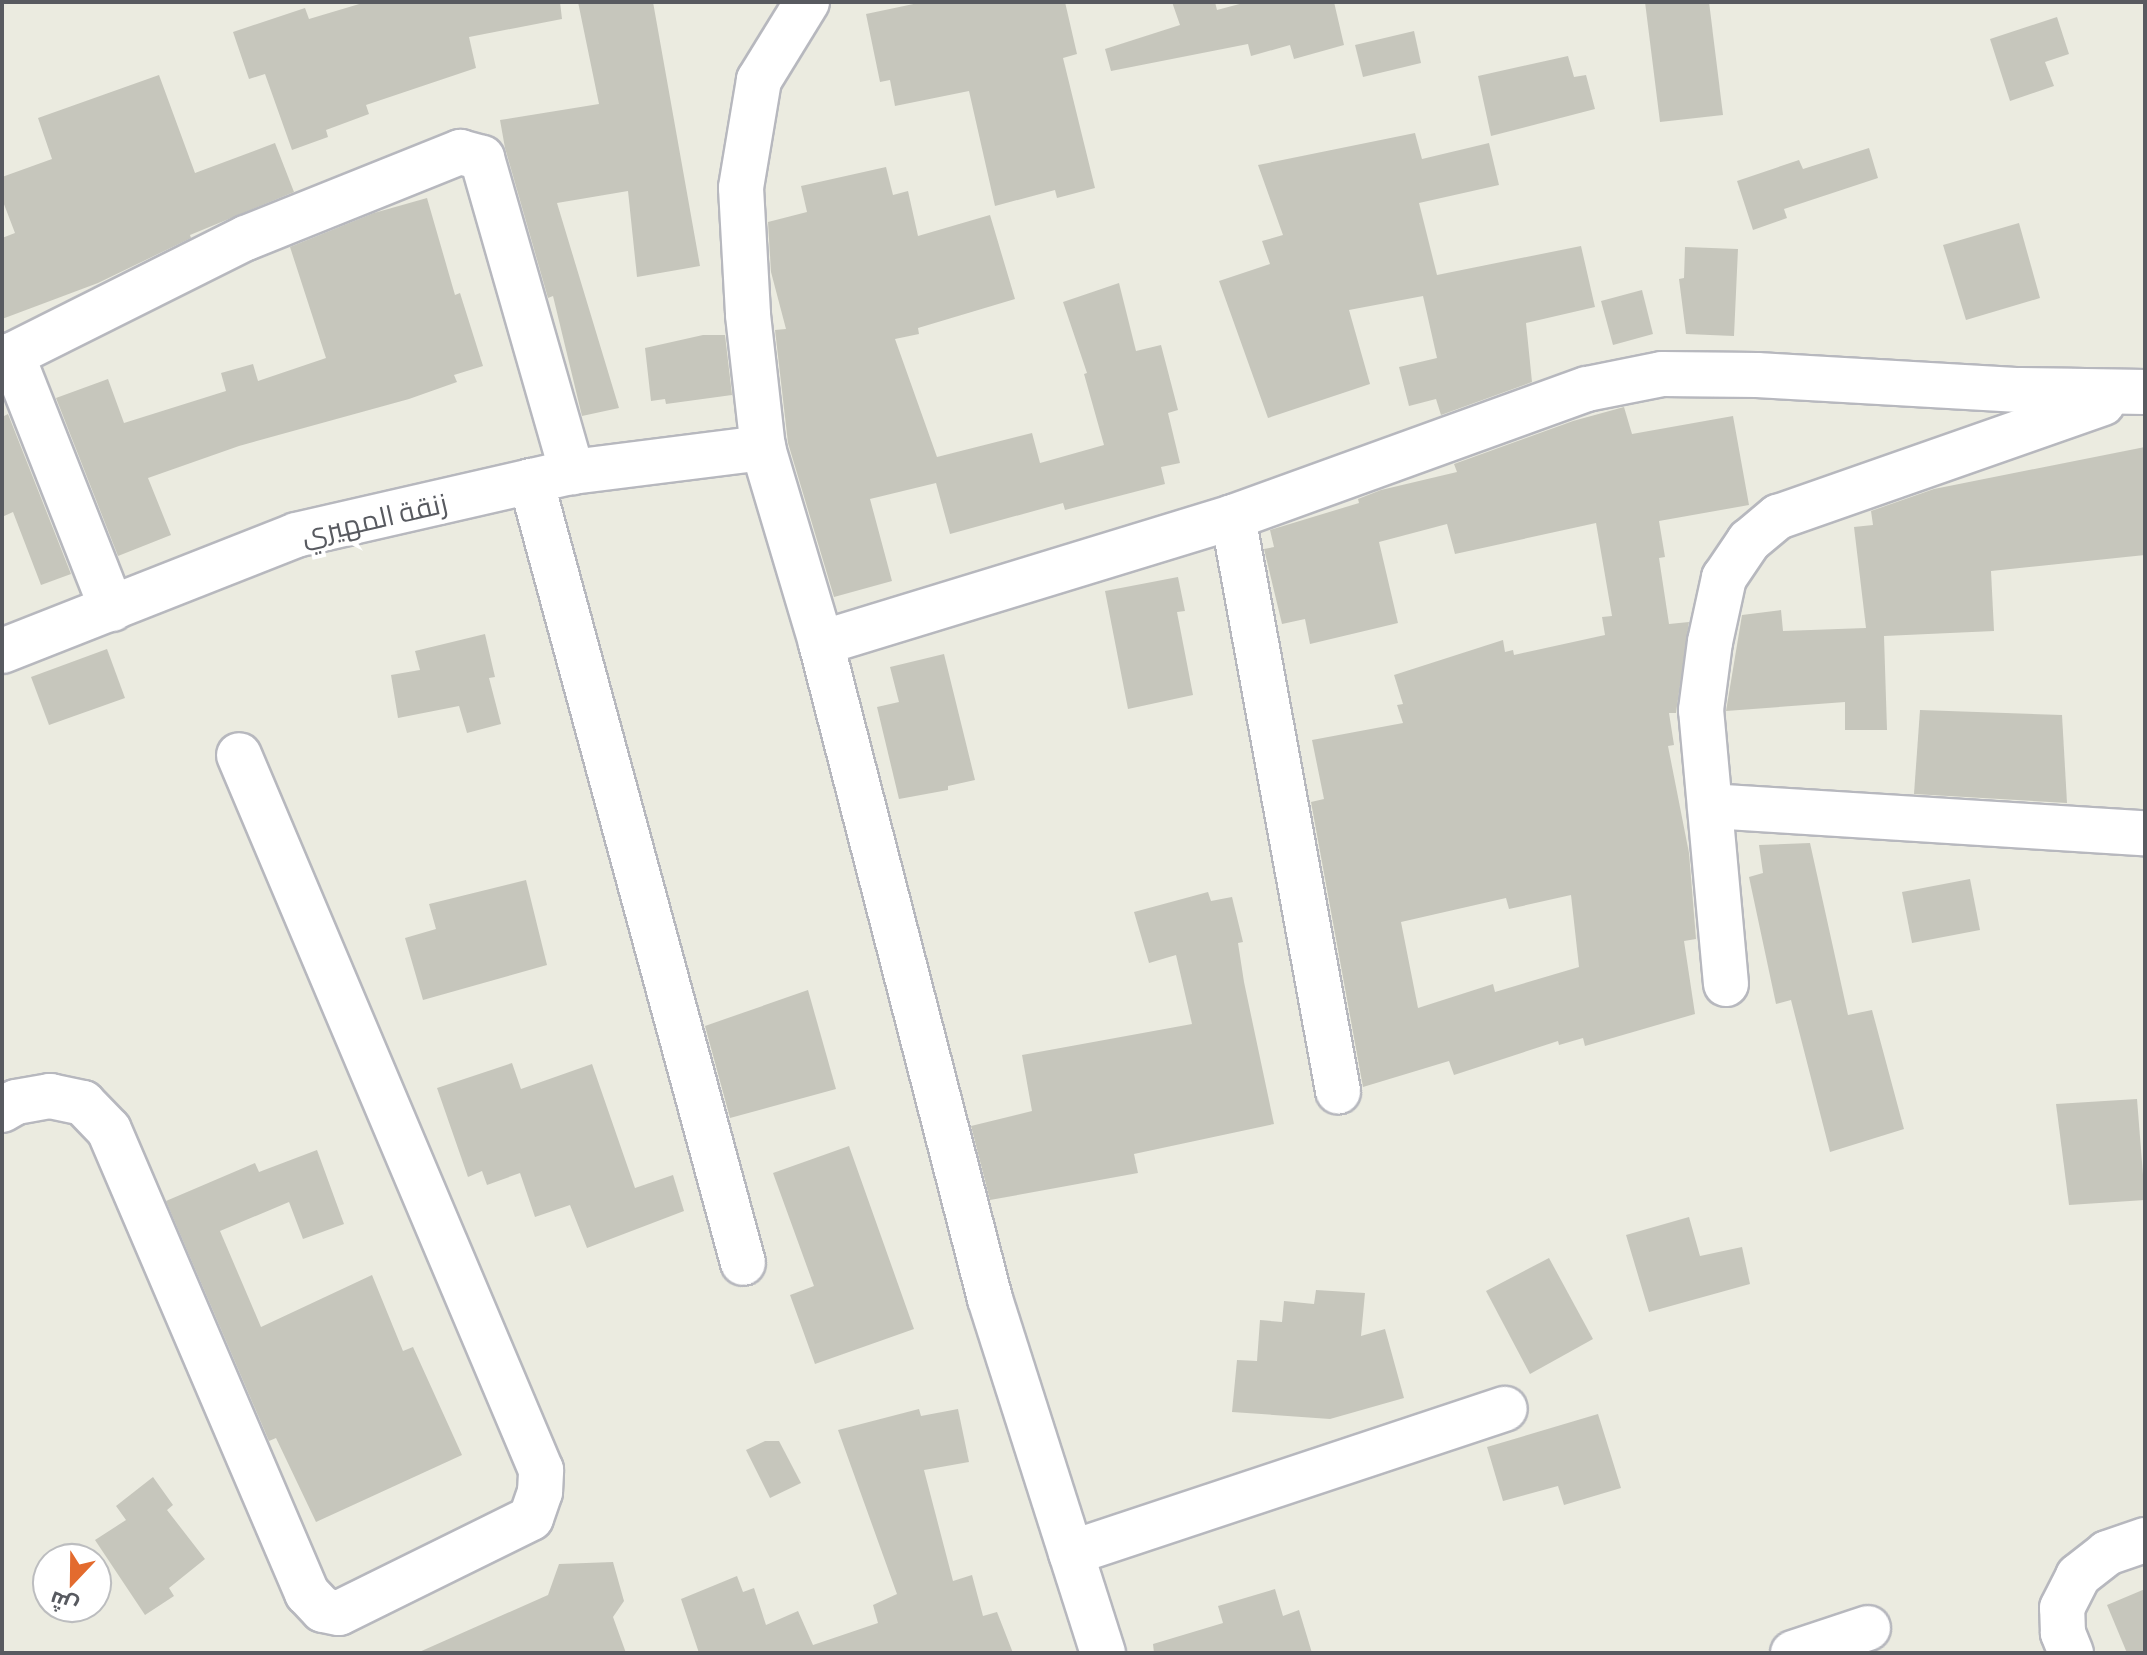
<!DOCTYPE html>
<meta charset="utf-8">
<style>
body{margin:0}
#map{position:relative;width:2147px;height:1655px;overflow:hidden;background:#ebebe0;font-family:Commissioner,Cairo,sans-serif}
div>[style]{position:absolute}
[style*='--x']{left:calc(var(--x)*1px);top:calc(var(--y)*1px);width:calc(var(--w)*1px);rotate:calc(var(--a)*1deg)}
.building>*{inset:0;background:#c6c6bc}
.roads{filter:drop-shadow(2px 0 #b7b8be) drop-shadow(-2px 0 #b7b8be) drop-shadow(0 2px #b7b8be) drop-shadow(0 -2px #b7b8be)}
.minor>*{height:44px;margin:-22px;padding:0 22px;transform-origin:22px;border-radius:22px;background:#fff}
span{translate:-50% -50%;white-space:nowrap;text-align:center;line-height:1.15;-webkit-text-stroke:8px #fff;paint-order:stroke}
.street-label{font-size:28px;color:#585a60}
.frame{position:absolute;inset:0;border:4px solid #585a60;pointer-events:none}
.north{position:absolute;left:32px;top:1543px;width:80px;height:80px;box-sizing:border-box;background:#fff;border:2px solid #bcbdbf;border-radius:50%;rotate:202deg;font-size:22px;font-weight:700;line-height:32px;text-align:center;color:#585a60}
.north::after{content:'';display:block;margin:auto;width:28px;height:36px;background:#e36b2e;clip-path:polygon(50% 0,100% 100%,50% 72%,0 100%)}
</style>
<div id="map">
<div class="building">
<div style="clip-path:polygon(366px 2px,560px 2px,562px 19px,469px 37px,476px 68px,366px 105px,369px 114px,326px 130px,328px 137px,292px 150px,265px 74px,249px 79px,233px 32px,305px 8px,309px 19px)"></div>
<div style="clip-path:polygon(578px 2px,653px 2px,700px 266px,637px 277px,628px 191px,557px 203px,619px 408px,582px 416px,553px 296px,548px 298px,505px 148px,500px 120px,599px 104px)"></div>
<div style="clip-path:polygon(923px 2px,1065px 2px,1077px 54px,1063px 58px,1095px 188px,1057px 198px,1055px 190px,995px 206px,969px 91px,895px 106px,890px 80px,880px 82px,866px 14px)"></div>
<div style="clip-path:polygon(1172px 2px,1215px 2px,1217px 10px,1247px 2px,1334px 2px,1344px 45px,1294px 59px,1290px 45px,1251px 56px,1248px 44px,1111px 71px,1105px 49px,1180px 25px)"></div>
<div style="clip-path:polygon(1645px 2px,1709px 2px,1723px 115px,1660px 122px)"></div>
<div style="clip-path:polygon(2057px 17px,2069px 54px,2045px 62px,2054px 86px,2010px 101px,1990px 39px)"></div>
<div style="clip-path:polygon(1414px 31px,1421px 63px,1363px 77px,1355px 45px)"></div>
<div style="clip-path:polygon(1568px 56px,1574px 77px,1586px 75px,1595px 109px,1491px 136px,1478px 76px)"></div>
<div style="clip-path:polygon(159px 75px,195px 173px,275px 143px,294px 192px,190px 235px,191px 238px,98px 283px,2px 319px,2px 238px,15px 233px,2px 199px,2px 177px,52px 159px,38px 118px)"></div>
<div style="clip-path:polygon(1415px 133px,1422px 159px,1489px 143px,1499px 185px,1419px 203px,1437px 275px,1581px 246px,1595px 307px,1526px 323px,1532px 382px,1441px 415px,1436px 399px,1409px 406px,1399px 367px,1437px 358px,1423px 296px,1349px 310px,1370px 384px,1268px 418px,1219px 281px,1270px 264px,1262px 241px,1283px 235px,1258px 165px)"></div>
<div style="clip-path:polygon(1869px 148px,1878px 178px,1784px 209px,1787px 218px,1753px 230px,1737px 181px,1799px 160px,1803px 169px)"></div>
<div style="clip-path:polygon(886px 167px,893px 195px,908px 191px,918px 236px,990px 215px,1015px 299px,918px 328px,919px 334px,895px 339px,937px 457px,1032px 433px,1040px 463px,1104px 445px,1084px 374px,1087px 373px,1063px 302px,1119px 283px,1136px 351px,1161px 345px,1178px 410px,1168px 413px,1180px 463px,1161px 467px,1165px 484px,1065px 510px,1063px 503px,950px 534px,936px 483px,870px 499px,892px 581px,834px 597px,788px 443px,775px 330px,786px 329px,771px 272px,768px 222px,807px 212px,801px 186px)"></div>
<div style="clip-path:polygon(427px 198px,455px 295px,460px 293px,483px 366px,454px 375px,457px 382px,409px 399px,239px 446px,148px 478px,171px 535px,118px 556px,56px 398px,108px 379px,124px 423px,226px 391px,221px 373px,253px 364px,258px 381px,326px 358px,290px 247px,374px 213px)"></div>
<div style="clip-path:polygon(2019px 223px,2040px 298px,1966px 320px,1943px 245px)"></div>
<div style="clip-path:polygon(1685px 247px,1738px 249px,1734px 336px,1686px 334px,1679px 279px,1684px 278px)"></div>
<div style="clip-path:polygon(1642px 290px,1653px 334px,1613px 345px,1601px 301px)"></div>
<div style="clip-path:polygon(703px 335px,725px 335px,732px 395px,666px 404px,665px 399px,651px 401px,645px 348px)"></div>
<div style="clip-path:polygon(evenodd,1624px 407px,1632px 434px,1733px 416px,1749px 505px,1659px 521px,1665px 557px,1659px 558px,1669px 624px,1689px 622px,1676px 713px,1669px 713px,1674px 745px,1668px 746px,1689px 853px,1696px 939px,1684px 941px,1695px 1014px,1585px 1046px,1583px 1038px,1559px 1045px,1558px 1041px,1454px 1075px,1449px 1061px,1363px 1087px,1311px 802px,1324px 799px,1312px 740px,1403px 723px,1397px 705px,1403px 704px,1394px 675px,1503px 640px,1505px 652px,1513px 650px,1514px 655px,1605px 635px,1602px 617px,1612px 616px,1596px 523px,1455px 554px,1447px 524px,1379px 542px,1398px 623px,1310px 644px,1305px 619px,1282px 624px,1264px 549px,1274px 547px,1270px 530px,1359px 503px,1358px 499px,1381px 490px,1457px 472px,1454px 464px,1573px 421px,1624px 407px,1571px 895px,1579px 967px,1495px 992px,1493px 984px,1418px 1008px,1401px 922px,1506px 898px,1509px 909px,1571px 895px)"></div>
<div style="clip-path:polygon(8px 414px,71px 574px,41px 585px,13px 512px,2px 517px,2px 417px)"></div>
<div style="clip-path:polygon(2145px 447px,2145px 555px,1991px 571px,1994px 631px,1884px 636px,1887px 730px,1845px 730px,1845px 702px,1726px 711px,1742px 615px,1781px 610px,1783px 631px,1866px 628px,1854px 527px,1873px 525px,1871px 511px,1934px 489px)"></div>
<div style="clip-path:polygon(1178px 577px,1185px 611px,1177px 612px,1193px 695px,1128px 709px,1105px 591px)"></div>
<div style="clip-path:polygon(485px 634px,495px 677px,489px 678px,501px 724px,467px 733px,459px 706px,398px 718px,391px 675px,420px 670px,415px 651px)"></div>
<div style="clip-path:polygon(107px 649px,125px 698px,49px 725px,31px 677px)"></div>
<div style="clip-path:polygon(944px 654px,975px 780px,948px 786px,948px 790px,899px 799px,877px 707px,899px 702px,890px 667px)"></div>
<div style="clip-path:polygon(1920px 710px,2062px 715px,2067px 803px,1914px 794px)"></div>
<div style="clip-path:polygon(1810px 843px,1848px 1015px,1872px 1010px,1904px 1129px,1830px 1152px,1791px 1000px,1776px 1004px,1749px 877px,1763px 873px,1759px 845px)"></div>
<div style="clip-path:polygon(1970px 879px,1980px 930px,1912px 943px,1902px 892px)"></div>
<div style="clip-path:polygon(526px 880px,547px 965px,423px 1000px,405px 938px,436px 929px,429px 904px)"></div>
<div style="clip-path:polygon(1208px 892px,1211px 901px,1232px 897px,1243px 942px,1238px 943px,1244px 982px,1274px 1124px,1134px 1154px,1138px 1173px,990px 1200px,971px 1126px,1032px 1111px,1022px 1055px,1192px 1024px,1176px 955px,1149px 963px,1134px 912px)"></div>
<div style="clip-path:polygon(808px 990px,836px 1089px,730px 1118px,705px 1026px)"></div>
<div style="clip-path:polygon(512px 1063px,521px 1089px,592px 1064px,635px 1188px,673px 1175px,684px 1211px,587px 1248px,570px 1205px,535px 1217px,520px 1173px,487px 1185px,482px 1171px,468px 1177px,437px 1088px)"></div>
<div style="clip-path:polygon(2137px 1099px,2145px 1200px,2069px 1205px,2056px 1104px)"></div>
<div style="clip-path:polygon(849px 1146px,914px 1329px,815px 1364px,790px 1295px,814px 1286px,773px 1173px)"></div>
<div style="clip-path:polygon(317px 1150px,344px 1224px,303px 1239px,289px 1202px,220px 1231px,261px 1327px,372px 1275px,403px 1351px,413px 1347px,462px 1455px,316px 1522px,276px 1438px,269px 1441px,166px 1201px,255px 1163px,259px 1172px)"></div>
<div style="clip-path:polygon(1689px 1217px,1700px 1256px,1742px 1247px,1750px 1284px,1649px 1312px,1626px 1235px)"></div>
<div style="clip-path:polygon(1549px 1258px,1593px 1339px,1530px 1374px,1486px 1291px)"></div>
<div style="clip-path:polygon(1316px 1290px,1365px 1293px,1361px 1336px,1385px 1329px,1404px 1398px,1330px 1419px,1232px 1412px,1237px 1360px,1257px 1361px,1260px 1320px,1282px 1322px,1284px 1301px,1314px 1304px)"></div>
<div style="clip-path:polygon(919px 1409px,921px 1416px,958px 1409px,969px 1462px,924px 1470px,953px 1581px,972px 1575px,983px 1616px,997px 1612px,1013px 1653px,699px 1653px,681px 1599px,737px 1576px,743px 1592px,754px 1588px,766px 1625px,798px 1611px,813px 1645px,878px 1623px,873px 1605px,897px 1594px,838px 1430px)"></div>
<div style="clip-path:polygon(1598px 1414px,1621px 1488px,1564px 1505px,1558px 1486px,1503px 1501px,1487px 1447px)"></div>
<div style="clip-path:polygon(765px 1441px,779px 1441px,801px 1483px,770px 1498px,746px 1450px)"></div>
<div style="clip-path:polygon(153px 1477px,173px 1505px,167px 1510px,205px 1559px,169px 1588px,174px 1596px,145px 1615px,95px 1540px,126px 1520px,116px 1506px)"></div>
<div style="clip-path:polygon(613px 1562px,624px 1601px,613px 1617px,626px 1653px,417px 1653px,548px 1595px,559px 1564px)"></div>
<div style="clip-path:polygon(1275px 1589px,1283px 1616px,1299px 1610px,1312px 1653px,1154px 1653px,1153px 1644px,1223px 1623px,1218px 1606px)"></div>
<div style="clip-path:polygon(2145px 1589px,2145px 1653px,2127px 1653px,2107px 1605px)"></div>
</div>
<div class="roads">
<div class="minor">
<div style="--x:807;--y:2;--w:92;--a:121.6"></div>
<div style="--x:759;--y:80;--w:109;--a:99.5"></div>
<div style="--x:741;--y:188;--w:127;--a:86.8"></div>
<div style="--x:748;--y:315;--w:134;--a:83.6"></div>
<div style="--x:763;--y:448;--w:203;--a:73.4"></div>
<div style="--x:821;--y:643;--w:677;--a:75.55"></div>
<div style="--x:990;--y:1299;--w:372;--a:72.3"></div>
<div style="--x:12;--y:355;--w:273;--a:68.5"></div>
<div style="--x:2;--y:360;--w:273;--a:-26.6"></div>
<div style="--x:246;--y:238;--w:231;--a:-21.9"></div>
<div style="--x:460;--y:152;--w:23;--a:15"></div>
<div style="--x:482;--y:158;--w:327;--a:74"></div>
<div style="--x:531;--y:481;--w:810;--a:74.83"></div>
<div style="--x:1233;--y:517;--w:584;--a:79.63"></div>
<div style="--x:821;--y:643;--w:431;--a:-17"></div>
<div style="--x:1233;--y:517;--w:376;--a:-19.9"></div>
<div style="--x:1587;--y:389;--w:76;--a:-11.3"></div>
<div style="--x:1662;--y:374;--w:95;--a:0.6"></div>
<div style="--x:1757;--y:375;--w:263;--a:3.3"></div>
<div style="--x:2020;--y:390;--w:125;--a:0.9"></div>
<div style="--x:2;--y:651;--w:316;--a:-21.5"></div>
<div style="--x:296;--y:535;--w:283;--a:-12.9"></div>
<div style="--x:572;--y:472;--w:193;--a:-7.2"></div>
<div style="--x:1710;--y:806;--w:436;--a:3.6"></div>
<div style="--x:1726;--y:984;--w:275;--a:-95.2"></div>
<div style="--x:1701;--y:710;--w:69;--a:-82.5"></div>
<div style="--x:1710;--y:642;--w:66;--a:-77.7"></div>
<div style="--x:1724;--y:578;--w:45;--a:-56"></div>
<div style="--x:1749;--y:541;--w:38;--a:-40"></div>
<div style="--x:1778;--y:517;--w:344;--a:-19.3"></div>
<div style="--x:2;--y:1110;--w:16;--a:-30"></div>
<div style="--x:16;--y:1102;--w:35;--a:-10"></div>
<div style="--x:50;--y:1096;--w:34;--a:12"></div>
<div style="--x:83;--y:1103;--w:37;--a:46"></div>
<div style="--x:109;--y:1130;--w:504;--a:66.85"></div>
<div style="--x:307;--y:1593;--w:23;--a:47"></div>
<div style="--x:323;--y:1610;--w:16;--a:11"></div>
<div style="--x:339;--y:1613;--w:214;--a:-26.3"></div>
<div style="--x:531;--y:1518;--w:28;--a:-71"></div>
<div style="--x:540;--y:1492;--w:22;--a:-87"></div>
<div style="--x:541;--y:1470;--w:776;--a:-112.9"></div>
<div style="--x:1071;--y:1553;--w:457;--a:-18.4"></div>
<div style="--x:1793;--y:1653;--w:79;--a:-18.4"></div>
<div style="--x:2071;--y:1653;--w:22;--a:-112"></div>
<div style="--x:2063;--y:1633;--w:25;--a:-92"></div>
<div style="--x:2062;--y:1608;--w:36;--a:-63"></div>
<div style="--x:2078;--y:1576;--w:37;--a:-38"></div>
<div style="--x:2107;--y:1553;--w:40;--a:-18.9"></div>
</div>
</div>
<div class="street-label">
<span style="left:374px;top:518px;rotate:-13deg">زنقة المهيري</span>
</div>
<div class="frame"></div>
<div class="north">ش</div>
</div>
